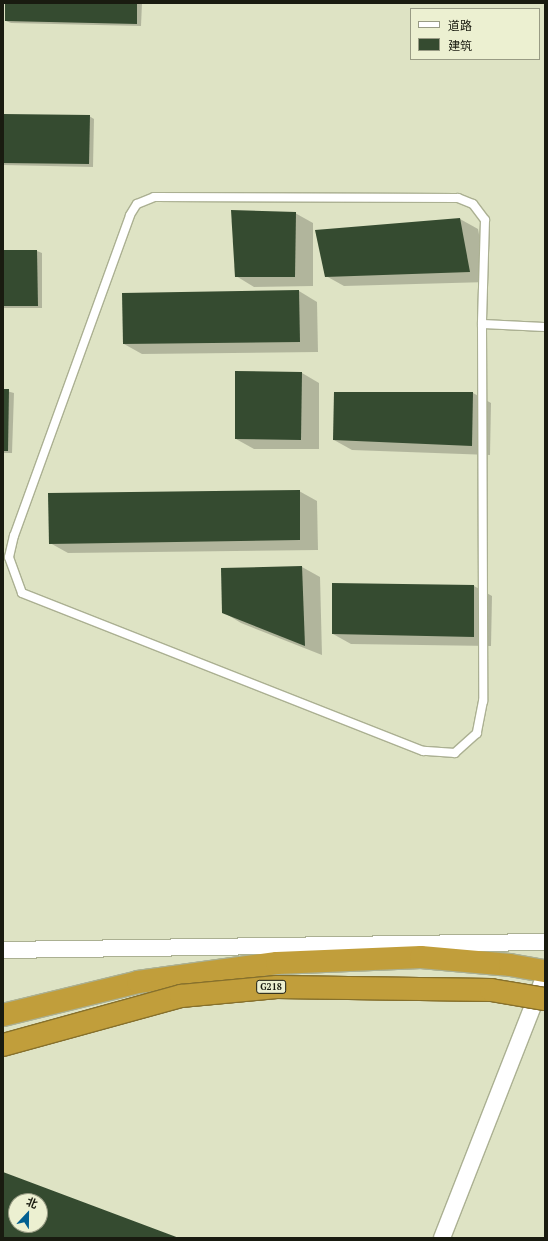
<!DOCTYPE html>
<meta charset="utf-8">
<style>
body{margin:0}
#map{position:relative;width:548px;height:1241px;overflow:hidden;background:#dee3c4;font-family:"PT Serif","Noto Sans SC",serif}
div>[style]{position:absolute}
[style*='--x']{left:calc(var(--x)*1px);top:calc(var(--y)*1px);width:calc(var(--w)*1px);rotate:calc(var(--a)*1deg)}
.shadow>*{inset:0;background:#0003}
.building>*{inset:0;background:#354b30}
.roads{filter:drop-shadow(1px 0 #abb092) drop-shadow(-1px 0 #abb092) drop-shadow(0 1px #abb092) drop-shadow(0 -1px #abb092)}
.lane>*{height:8px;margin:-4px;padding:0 4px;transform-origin:4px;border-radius:4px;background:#fff}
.street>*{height:16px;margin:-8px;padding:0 8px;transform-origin:8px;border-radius:8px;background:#fff}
.highway>*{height:22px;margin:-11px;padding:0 11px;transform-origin:11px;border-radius:11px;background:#c19e3b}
.bridges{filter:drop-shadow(1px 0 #86702c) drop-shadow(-1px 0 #86702c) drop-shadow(0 1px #86702c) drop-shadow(0 -1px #86702c)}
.highway-bridge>*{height:22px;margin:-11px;padding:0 11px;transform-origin:11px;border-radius:11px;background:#c19e3b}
span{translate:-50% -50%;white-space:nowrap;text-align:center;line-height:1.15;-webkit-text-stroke:4px #ecf0d1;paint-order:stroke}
.shield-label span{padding:1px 3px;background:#ecf0d1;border:1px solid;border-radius:3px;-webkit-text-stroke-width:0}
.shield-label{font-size:9px;color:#191b10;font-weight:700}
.frame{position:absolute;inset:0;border:4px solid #191b10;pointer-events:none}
.legend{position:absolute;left:410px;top:8px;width:130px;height:52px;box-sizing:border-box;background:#ecf0d1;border:1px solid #989b84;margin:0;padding:5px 7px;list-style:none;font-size:12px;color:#191b10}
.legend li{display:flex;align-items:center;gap:8px;height:20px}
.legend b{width:20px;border:1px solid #989b84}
.north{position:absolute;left:8px;top:1193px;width:40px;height:40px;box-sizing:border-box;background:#ecf0d1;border:1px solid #989b84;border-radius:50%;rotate:22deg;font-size:11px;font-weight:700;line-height:16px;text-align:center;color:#191b10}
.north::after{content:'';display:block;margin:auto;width:14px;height:18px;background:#015f90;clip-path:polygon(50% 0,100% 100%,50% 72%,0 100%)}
</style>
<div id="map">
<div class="shadow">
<div style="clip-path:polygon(6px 3px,142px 3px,141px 26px,11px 23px,6px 21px)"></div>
<div style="clip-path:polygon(3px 115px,89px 116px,94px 119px,93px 167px,3px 165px)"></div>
<div style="clip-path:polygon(295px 213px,313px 223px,313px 286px,254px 287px,236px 276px)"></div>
<div style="clip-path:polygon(460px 219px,478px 229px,488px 282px,344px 286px,326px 276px)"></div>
<div style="clip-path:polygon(3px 251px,37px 251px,42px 253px,42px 308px,3px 308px)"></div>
<div style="clip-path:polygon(299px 291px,317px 302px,318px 352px,142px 354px,124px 344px)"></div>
<div style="clip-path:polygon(302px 373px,319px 383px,319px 449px,254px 449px,236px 439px)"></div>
<div style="clip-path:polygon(3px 390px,14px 393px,12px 453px,3px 453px)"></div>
<div style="clip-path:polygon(473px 393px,491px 403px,490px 455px,352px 450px,334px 440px)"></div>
<div style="clip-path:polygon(299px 491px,317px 501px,318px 550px,68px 553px,50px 543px)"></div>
<div style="clip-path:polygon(302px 567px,320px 577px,322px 655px,241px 623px,223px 612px)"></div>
<div style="clip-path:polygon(333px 584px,474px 586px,492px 596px,491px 646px,351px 644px,333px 634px)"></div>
</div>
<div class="building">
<div style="clip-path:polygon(5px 3px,137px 3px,137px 24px,5px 21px)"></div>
<div style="clip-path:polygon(3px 114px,90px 115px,89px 164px,3px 163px)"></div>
<div style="clip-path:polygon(231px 210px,296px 212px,295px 277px,235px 277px)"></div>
<div style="clip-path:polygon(460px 218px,470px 272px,325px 277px,315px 230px)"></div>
<div style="clip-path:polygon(3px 250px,37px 250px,38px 306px,3px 306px)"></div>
<div style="clip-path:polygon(299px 290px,300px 342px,123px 344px,122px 293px)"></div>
<div style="clip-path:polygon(235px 371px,302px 372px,301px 440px,235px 439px)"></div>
<div style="clip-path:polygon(3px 389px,9px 389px,8px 451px,3px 451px)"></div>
<div style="clip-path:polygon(334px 392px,473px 392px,472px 446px,333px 440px)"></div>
<div style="clip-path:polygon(300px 490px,300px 540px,49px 544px,48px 493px)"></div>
<div style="clip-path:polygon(302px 566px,305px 646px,222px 613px,221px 568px)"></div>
<div style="clip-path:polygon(332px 583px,474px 585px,474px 637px,332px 634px)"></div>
<div style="clip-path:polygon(evenodd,3px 1172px,179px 1238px,3px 1238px,3px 1172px,16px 1201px,40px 1201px,40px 1225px,16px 1225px,16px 1201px)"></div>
</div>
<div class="roads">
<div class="lane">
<div style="--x:154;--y:197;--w:304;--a:0.2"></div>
<div style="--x:458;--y:198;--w:16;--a:22"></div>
<div style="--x:473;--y:204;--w:20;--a:53"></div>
<div style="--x:485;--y:220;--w:104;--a:91.7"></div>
<div style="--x:482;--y:324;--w:377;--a:89.8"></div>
<div style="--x:483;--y:701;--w:33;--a:101"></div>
<div style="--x:477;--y:733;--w:30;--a:138"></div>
<div style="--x:455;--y:753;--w:32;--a:-176"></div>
<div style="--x:423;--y:751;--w:431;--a:-158.5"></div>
<div style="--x:22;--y:593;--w:38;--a:-110"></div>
<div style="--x:9;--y:557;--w:22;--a:-77"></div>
<div style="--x:14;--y:536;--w:341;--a:-70.1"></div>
<div style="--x:130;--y:215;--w:13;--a:-58"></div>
<div style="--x:137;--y:204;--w:18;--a:-22"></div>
<div style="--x:482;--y:324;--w:63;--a:2.7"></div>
</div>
<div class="street">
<div style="--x:3;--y:950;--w:542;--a:-0.85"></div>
<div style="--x:442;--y:1238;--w:282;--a:-68.6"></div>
</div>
<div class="highway">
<div style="--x:3;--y:1015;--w:139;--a:-13.7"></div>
<div style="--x:138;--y:982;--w:140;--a:-7.8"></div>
<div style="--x:277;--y:963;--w:144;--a:-2.4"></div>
<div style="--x:421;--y:957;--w:89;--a:5.1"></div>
<div style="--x:510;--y:965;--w:36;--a:10"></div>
</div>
</div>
<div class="bridges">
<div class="highway-bridge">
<div style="--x:3;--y:1045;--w:185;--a:-15.4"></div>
<div style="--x:181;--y:996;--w:96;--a:-5.4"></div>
<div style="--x:277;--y:987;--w:214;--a:0.8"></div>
<div style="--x:491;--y:990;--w:55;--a:9.5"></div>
</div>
</div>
<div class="shield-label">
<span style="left:271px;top:987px">G218</span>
</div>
<div class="frame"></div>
<ul class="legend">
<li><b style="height:5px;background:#fff"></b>道路</li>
<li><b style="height:11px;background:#354b30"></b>建筑</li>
</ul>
<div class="north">北</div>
</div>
